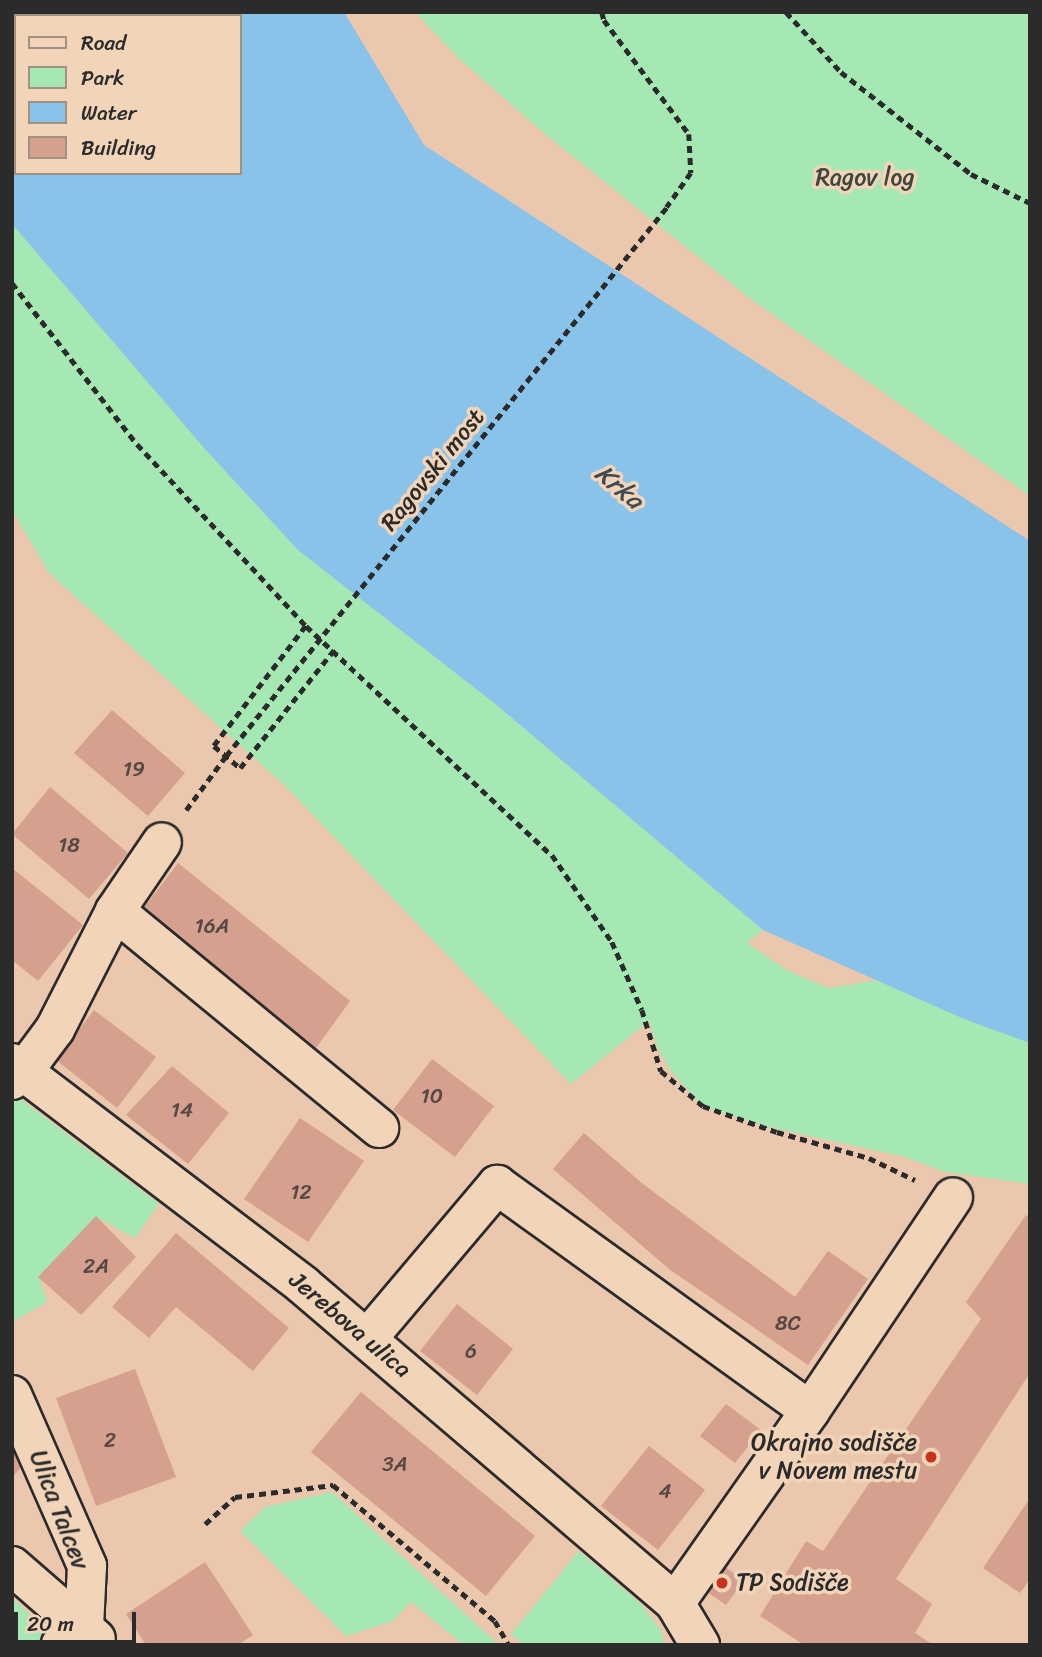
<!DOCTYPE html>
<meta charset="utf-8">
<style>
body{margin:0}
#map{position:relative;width:1042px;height:1657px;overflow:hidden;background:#ebc7ad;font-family:Sriracha,sans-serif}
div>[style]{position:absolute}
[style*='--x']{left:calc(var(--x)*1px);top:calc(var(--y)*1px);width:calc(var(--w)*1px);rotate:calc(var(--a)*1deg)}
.green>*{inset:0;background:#a5e8b3}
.water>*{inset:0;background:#8ac3e9}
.building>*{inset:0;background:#d5a08e}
.path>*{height:4.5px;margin-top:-2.25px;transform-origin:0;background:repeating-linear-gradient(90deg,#2b2b2b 0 7px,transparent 0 12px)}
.roads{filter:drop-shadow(2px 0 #2b2b2b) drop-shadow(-2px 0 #2b2b2b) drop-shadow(0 2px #2b2b2b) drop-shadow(0 -2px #2b2b2b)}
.minor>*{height:38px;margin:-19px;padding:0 19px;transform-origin:19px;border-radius:19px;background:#f2d5b9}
.path-bridge>*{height:4.5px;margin-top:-2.25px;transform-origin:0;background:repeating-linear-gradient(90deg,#2b2b2b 0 7px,transparent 0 12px)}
.dots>*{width:19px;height:19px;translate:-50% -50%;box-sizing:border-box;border:4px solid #f2d5b9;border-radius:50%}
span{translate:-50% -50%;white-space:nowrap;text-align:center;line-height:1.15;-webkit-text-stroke:7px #f2d5b9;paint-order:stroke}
.number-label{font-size:21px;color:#564844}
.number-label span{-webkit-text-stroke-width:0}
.park-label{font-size:24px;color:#3d473f}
.street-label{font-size:24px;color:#2b2b2b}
.poi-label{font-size:24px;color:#2b2b2b}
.right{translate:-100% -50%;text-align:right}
.left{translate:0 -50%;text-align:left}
.water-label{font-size:26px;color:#3e4951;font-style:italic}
.frame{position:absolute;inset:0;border:14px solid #2b2b2b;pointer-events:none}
.legend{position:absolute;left:14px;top:14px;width:228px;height:161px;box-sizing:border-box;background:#f2d5b9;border:2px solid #a29180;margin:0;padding:9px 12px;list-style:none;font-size:21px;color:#2b2b2b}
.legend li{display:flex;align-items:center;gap:14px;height:35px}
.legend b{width:35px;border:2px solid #a29180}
.scale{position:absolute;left:14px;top:1612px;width:122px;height:32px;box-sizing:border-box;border:4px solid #2b2b2b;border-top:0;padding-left:9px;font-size:21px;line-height:24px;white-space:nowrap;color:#2b2b2b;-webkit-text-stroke:5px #f2d5b9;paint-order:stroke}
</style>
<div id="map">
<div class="green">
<div style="clip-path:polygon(415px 12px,1030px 12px,1030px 496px,752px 300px,545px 134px,456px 56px)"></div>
<div style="clip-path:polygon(12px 224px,205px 449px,298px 550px,494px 703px,763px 930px,747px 943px,788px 971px,829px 988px,890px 978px,1030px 1028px,1030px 1184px,945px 1172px,905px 1157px,769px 1127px,703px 1107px,670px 1070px,658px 1049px,649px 1021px,571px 1084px,285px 786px,49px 573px,12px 510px)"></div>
<div style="clip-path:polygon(19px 1098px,159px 1204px,135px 1238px,96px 1217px,39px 1277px,47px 1302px,12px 1322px,12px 1104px)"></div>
<div style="clip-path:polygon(332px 1492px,499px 1645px,464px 1645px,411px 1602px,393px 1621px,346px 1636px,240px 1531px,265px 1507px)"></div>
<div style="clip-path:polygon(579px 1551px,640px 1603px,661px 1630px,665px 1645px,524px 1645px,511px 1634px)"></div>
<div style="clip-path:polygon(12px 1598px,26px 1611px,60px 1645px,12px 1645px)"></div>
</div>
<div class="water">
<div style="clip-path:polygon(evenodd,12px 12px,344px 12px,424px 145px,1030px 541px,1030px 1043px,964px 1019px,763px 930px,494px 703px,298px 550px,205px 449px,12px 224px,12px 12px,16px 16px,240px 16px,240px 173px,16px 173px,16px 16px)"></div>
</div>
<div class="building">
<div style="clip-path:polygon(112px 710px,185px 773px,148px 816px,74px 753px)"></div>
<div style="clip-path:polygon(50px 787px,128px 853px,89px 899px,12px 834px)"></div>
<div style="clip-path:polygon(178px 863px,350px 1001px,316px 1048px,143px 909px)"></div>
<div style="clip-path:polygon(12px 868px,83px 925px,38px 981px,12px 960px)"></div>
<div style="clip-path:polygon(94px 1010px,156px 1057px,117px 1108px,56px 1060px)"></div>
<div style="clip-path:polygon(432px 1059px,494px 1106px,455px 1157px,393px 1110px)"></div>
<div style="clip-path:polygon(172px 1066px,229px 1113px,188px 1164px,126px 1115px)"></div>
<div style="clip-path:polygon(300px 1118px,364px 1161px,308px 1242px,244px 1199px)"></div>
<div style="clip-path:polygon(584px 1133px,643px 1184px,795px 1297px,828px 1251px,868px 1279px,808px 1365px,669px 1269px,553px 1169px)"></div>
<div style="clip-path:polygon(1026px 1215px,1030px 1217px,1030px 1373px,896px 1579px,932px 1604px,915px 1633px,933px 1645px,804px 1645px,760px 1616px,806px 1541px,823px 1551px,981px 1319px,966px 1302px)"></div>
<div style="clip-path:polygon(96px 1216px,136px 1257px,81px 1315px,38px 1277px)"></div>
<div style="clip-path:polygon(176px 1233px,289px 1328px,253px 1371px,176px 1307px,149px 1338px,112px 1307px)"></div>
<div style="clip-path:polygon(457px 1304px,513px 1349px,477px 1395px,420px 1351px)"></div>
<div style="clip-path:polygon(135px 1369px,176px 1477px,96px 1506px,56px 1398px)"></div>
<div style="clip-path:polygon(361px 1392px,535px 1536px,486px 1596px,311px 1452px)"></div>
<div style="clip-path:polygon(726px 1404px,761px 1430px,735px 1463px,700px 1436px)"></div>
<div style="clip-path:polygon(12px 1443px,23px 1465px,12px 1478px)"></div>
<div style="clip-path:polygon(649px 1446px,705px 1490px,658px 1550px,601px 1506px)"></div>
<div style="clip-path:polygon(1030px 1498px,1030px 1579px,1020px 1593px,983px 1568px)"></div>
<div style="clip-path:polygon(716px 1561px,744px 1580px,726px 1605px,700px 1587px)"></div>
<div style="clip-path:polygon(205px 1562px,253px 1635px,238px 1645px,146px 1645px,126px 1614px)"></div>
</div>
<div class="path">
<div style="--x:602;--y:12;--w:8;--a:76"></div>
<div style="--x:604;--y:20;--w:142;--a:53.3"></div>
<div style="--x:689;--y:134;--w:39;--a:87"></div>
<div style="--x:691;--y:173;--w:42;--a:125.2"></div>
<div style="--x:786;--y:12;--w:81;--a:47.5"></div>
<div style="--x:841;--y:72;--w:165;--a:38.1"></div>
<div style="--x:971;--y:174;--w:66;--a:26.2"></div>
<div style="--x:12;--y:283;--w:204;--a:52.2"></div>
<div style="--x:137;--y:444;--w:248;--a:47.1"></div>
<div style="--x:306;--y:626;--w:336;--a:43"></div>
<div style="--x:552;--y:855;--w:106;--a:55.4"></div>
<div style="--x:612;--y:942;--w:74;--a:66.2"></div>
<div style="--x:642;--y:1010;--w:64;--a:72.7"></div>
<div style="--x:661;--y:1071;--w:55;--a:39.8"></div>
<div style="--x:703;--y:1106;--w:78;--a:19.4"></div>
<div style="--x:777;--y:1132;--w:96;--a:15.8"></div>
<div style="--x:869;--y:1158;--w:51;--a:25.6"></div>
<div style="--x:306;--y:626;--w:151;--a:127.5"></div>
<div style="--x:214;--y:746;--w:34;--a:40"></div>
<div style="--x:240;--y:768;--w:151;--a:-51.5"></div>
<div style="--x:186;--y:810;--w:67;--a:-53.5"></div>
<div style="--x:205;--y:1524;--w:40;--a:-42"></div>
<div style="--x:235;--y:1497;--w:99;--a:-7"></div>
<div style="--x:333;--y:1485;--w:212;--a:40"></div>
<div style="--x:495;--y:1621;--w:28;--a:60"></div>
</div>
<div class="roads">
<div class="minor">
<div style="--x:115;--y:911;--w:342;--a:39.4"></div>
<div style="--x:12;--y:1063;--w:366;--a:37.3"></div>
<div style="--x:303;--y:1285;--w:489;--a:40.5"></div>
<div style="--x:675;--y:1603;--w:49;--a:59.2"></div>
<div style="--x:12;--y:1080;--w:14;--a:-36"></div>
<div style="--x:23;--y:1072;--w:54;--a:-53.3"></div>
<div style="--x:55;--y:1029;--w:132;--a:-63"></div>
<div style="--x:115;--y:911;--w:83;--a:-55.7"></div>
<div style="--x:367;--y:1339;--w:202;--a:-49.8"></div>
<div style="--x:497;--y:1185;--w:386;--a:35.8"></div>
<div style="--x:12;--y:1395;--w:187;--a:66.3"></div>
<div style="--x:87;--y:1566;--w:62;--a:92.8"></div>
<div style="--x:84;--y:1628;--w:29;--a:144"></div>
<div style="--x:12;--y:1566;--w:111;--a:41"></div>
<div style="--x:675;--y:1603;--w:235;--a:-54.9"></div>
<div style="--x:810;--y:1411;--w:257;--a:-56.2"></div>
</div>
</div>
<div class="path-bridge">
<div style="--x:226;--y:756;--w:704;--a:-51.23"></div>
</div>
<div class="dots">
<div style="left:931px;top:1457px;background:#c8321e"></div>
<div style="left:722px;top:1583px;background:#c8321e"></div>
</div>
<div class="number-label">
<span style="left:134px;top:769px">19</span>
<span style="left:69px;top:845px">18</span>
<span style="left:212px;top:926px">16A</span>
<span style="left:432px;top:1096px">10</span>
<span style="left:182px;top:1110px">14</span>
<span style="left:301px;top:1192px">12</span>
<span style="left:96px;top:1266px">2A</span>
<span style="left:788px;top:1323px">8C</span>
<span style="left:471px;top:1351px">6</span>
<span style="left:110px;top:1440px">2</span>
<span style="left:395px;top:1464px">3A</span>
<span style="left:665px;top:1491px">4</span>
</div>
<div class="park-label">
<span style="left:865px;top:178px">Ragov log</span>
</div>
<div class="street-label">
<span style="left:433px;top:470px;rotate:-51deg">Ragovski most</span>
<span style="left:350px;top:1325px;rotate:40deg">Jerebova ulica</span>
<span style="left:59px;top:1510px;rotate:69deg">Ulica Talcev</span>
</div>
<div class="poi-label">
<span class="right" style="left:917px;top:1457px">Okrajno sodišče<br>v Novem mestu</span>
<span class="left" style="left:736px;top:1583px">TP Sodišče</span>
</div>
<div class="water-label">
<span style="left:619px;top:487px;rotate:40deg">Krka</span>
</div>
<div class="frame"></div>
<ul class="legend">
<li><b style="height:9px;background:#f2d5b9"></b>Road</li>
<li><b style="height:19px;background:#a5e8b3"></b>Park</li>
<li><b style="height:19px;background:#8ac3e9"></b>Water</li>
<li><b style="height:19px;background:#d5a08e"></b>Building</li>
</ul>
<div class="scale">20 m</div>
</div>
